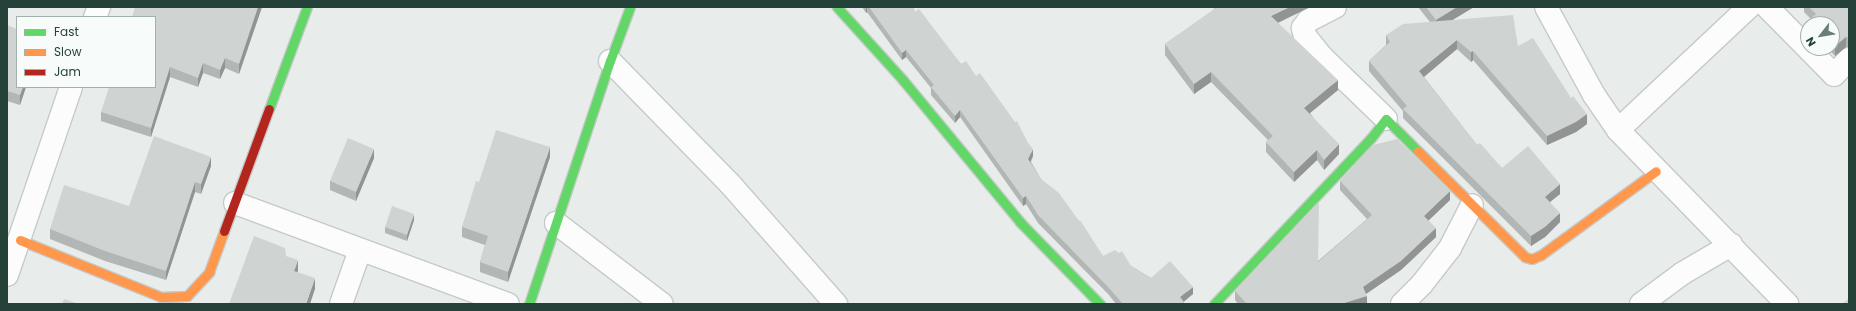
<!DOCTYPE html>
<style>
body{margin:0}
#map{position:relative;width:1856px;height:311px;overflow:hidden;background:#e8edeb;font-family:Poppins,sans-serif}
div>[style]{position:absolute}
[style*='--x']{left:calc(var(--x)*1px);top:calc(var(--y)*1px);width:calc(var(--w)*1px);rotate:calc(var(--a)*1deg)}
.roads{filter:drop-shadow(1px 0 #c5cac8) drop-shadow(-1px 0 #c5cac8) drop-shadow(0 1px #c5cac8) drop-shadow(0 -1px #c5cac8)}
.street>*{height:22px;margin:-11px;padding:0 11px;transform-origin:11px;border-radius:11px;background:#fcfcfc}
.fast>*{height:9px;margin:-4.5px;padding:0 4.5px;transform-origin:4.5px;border-radius:4.5px;background:#63d668}
.slow>*{height:9px;margin:-4.5px;padding:0 4.5px;transform-origin:4.5px;border-radius:4.5px;background:#ff974d}
.jam>*{height:9px;margin:-4.5px;padding:0 4.5px;transform-origin:4.5px;border-radius:4.5px;background:#b3261e}
.wall>*{inset:0;background:#b2b6b5}
.shaded-wall>*{inset:0;background:#919493}
.building>*{inset:0;background:#cfd4d2}
span{translate:-50% -50%;white-space:nowrap;text-align:center;line-height:1.15;-webkit-text-stroke:4px #f7fbf9;paint-order:stroke}
.frame{position:absolute;inset:0;border:8px solid #24423a;pointer-events:none}
.legend{position:absolute;left:16px;top:16px;width:140px;height:72px;box-sizing:border-box;background:#f7fbf9;border:1px solid #a3b1ad;margin:0;padding:5px 7px;list-style:none;font-size:12px;color:#24423a}
.legend li{display:flex;align-items:center;gap:8px;height:20px}
.legend b{width:20px;border:1px solid #a3b1ad}
.north{position:absolute;left:1800px;top:16px;width:40px;height:40px;box-sizing:border-box;background:#f7fbf9;border:1px solid #a3b1ad;border-radius:50%;rotate:239deg;font-size:11px;font-weight:700;line-height:16px;text-align:center;color:#24423a}
.north::after{content:'';display:block;margin:auto;width:14px;height:18px;background:#697e78;clip-path:polygon(50% 0,100% 100%,50% 72%,0 100%)}
</style>
<div id="map">
<div class="roads">
<div class="street">
<div style="--x:1335;--y:7;--w:30;--a:153"></div>
<div style="--x:1308;--y:21;--w:9;--a:126"></div>
<div style="--x:1303;--y:28;--w:8;--a:76"></div>
<div style="--x:1305;--y:36;--w:27;--a:51"></div>
<div style="--x:1322;--y:57;--w:89;--a:44.1"></div>
<div style="--x:1546;--y:7;--w:100;--a:61.4"></div>
<div style="--x:1594;--y:95;--w:42;--a:55.6"></div>
<div style="--x:1618;--y:130;--w:243;--a:45.8"></div>
<div style="--x:1767;--y:7;--w:95;--a:45.4"></div>
<div style="--x:1834;--y:75;--w:22;--a:-47"></div>
<div style="--x:95;--y:17;--w:11;--a:-68"></div>
<div style="--x:610;--y:61;--w:173;--a:45.7"></div>
<div style="--x:731;--y:185;--w:159;--a:48.6"></div>
<div style="--x:1618;--y:130;--w:180;--a:-43.2"></div>
<div style="--x:235;--y:203;--w:291;--a:20.3"></div>
<div style="--x:556;--y:223;--w:133;--a:37.4"></div>
<div style="--x:7;--y:275;--w:199;--a:-71.2"></div>
<div style="--x:341;--y:304;--w:57;--a:-70.6"></div>
<div style="--x:1402;--y:304;--w:28;--a:-45"></div>
<div style="--x:1422;--y:284;--w:46;--a:-52.1"></div>
<div style="--x:1450;--y:248;--w:48;--a:-62.9"></div>
<div style="--x:1641;--y:304;--w:52;--a:-36.4"></div>
<div style="--x:1683;--y:273;--w:56;--a:-30.3"></div>
</div>
<div class="fast">
<div style="--x:837;--y:7;--w:98;--a:47.9"></div>
<div style="--x:903;--y:80;--w:184;--a:50.5"></div>
<div style="--x:1020;--y:222;--w:115;--a:45.7"></div>
<div style="--x:269;--y:109;--w:109;--a:-69.6"></div>
<div style="--x:529;--y:304;--w:256;--a:-71.6"></div>
<div style="--x:610;--y:61;--w:58;--a:-69.7"></div>
<div style="--x:1214;--y:304;--w:228;--a:-46.6"></div>
<div style="--x:1371;--y:138;--w:24;--a:-52"></div>
<div style="--x:1386;--y:119;--w:45;--a:45"></div>
</div>
<div class="slow">
<div style="--x:1418;--y:151;--w:151;--a:44.7"></div>
<div style="--x:1525;--y:257;--w:7;--a:16"></div>
<div style="--x:1532;--y:259;--w:10;--a:-24"></div>
<div style="--x:1541;--y:255;--w:142;--a:-36.1"></div>
<div style="--x:20;--y:240;--w:152;--a:22"></div>
<div style="--x:161;--y:297;--w:26;--a:-2"></div>
<div style="--x:187;--y:296;--w:33;--a:-47"></div>
<div style="--x:209;--y:272;--w:44;--a:-69.9"></div>
</div>
<div class="jam">
<div style="--x:224;--y:231;--w:130;--a:-69.8"></div>
</div>
</div>
<div class="wall">
<div style="clip-path:polygon(262px 7px,239px 74px,225px 68px,220px 79px,203px 73px,198px 87px,170px 77px,151px 137px,101px 121px,101px 112px,155px 17px)"></div>
<div style="clip-path:polygon(862px 7px,913px 7px,915px 12px,961px 64px,1033px 156px,1031px 162px,1041px 179px,1103px 256px,1131px 266px,1151px 278px,1193px 294px,1184px 301px,1184px 304px,1116px 304px,1109px 295px,1038px 223px,1026px 204px,1023px 206px,960px 117px,955px 123px,931px 95px,931px 88px,906px 57px,902px 60px,875px 23px,867px 12px,866px 13px)"></div>
<div style="clip-path:polygon(1214px 7px,1310px 7px,1278px 23px,1338px 90px,1310px 113px,1339px 154px,1324px 170px,1317px 160px,1294px 182px,1266px 152px,1266px 142px,1268px 140px,1211px 82px,1194px 94px,1165px 55px,1165px 44px,1214px 10px)"></div>
<div style="clip-path:polygon(1418px 7px,1474px 7px,1452px 20px,1518px 46px,1587px 124px,1576px 132px,1547px 145px,1473px 60px,1471px 62px,1457px 49px,1424px 77px,1477px 145px,1502px 168px,1560px 194px,1550px 202px,1560px 222px,1545px 237px,1531px 246px,1403px 118px,1403px 111px,1369px 71px,1369px 61px,1386px 45px,1386px 35px,1430px 22px)"></div>
<div style="clip-path:polygon(1804px 7px,1849px 7px,1849px 47px,1846px 47px,1835px 56px,1827px 48px,1832px 48px,1832px 24px,1810px 24px,1810px 18px,1804px 12px)"></div>
<div style="clip-path:polygon(7px 25px,17px 87px,26px 87px,20px 105px,7px 101px)"></div>
<div style="clip-path:polygon(550px 157px,508px 282px,480px 272px,480px 262px,485px 245px,462px 237px,462px 227px,479px 182px)"></div>
<div style="clip-path:polygon(374px 158px,356px 201px,330px 190px,330px 181px)"></div>
<div style="clip-path:polygon(211px 166px,201px 194px,195px 192px,166px 280px,105px 261px,50px 239px,50px 229px,129px 206px)"></div>
<div style="clip-path:polygon(1340px 181px,1450px 200px,1428px 220px,1436px 237px,1401px 270px,1366px 294px,1367px 304px,1238px 304px,1235px 300px,1235px 291px,1318px 261px,1367px 219px,1340px 190px)"></div>
<div style="clip-path:polygon(414px 220px,407px 241px,385px 233px,385px 227px)"></div>
</div>
<div class="shaded-wall">
<div style="clip-path:polygon(258px 7px,262px 7px,239px 74px,239px 64px)"></div>
<div style="clip-path:polygon(866px 7px,867px 7px,867px 12px,866px 13px)"></div>
<div style="clip-path:polygon(1290px 7px,1310px 7px,1271px 26px,1271px 16px)"></div>
<div style="clip-path:polygon(1457px 7px,1474px 7px,1436px 30px,1436px 20px)"></div>
<div style="clip-path:polygon(1846px 37px,1846px 47px,1835px 56px,1835px 46px)"></div>
<div style="clip-path:polygon(1457px 40px,1457px 49px,1419px 81px,1419px 71px)"></div>
<div style="clip-path:polygon(906px 50px,906px 57px,902px 60px,902px 53px)"></div>
<div style="clip-path:polygon(1473px 51px,1473px 60px,1471px 62px,1471px 52px)"></div>
<div style="clip-path:polygon(225px 58px,225px 68px,220px 79px,220px 70px)"></div>
<div style="clip-path:polygon(203px 63px,203px 73px,198px 87px,198px 78px)"></div>
<div style="clip-path:polygon(170px 67px,170px 77px,151px 137px,151px 128px)"></div>
<div style="clip-path:polygon(1211px 72px,1211px 82px,1194px 94px,1194px 84px)"></div>
<div style="clip-path:polygon(1338px 80px,1338px 90px,1304px 118px,1304px 108px)"></div>
<div style="clip-path:polygon(23px 87px,26px 87px,20px 105px,20px 95px)"></div>
<div style="clip-path:polygon(960px 110px,960px 117px,955px 123px,955px 116px)"></div>
<div style="clip-path:polygon(1587px 114px,1587px 124px,1576px 132px,1547px 145px,1547px 136px)"></div>
<div style="clip-path:polygon(1339px 144px,1339px 154px,1324px 170px,1324px 160px)"></div>
<div style="clip-path:polygon(550px 147px,550px 157px,508px 282px,508px 272px)"></div>
<div style="clip-path:polygon(374px 149px,374px 158px,356px 201px,356px 192px)"></div>
<div style="clip-path:polygon(1033px 149px,1033px 156px,1028px 166px,1028px 159px)"></div>
<div style="clip-path:polygon(1317px 150px,1317px 160px,1294px 182px,1294px 172px)"></div>
<div style="clip-path:polygon(211px 157px,211px 166px,201px 194px,201px 184px)"></div>
<div style="clip-path:polygon(195px 182px,195px 192px,166px 280px,166px 271px)"></div>
<div style="clip-path:polygon(1560px 184px,1560px 194px,1545px 206px,1545px 197px)"></div>
<div style="clip-path:polygon(1450px 191px,1450px 200px,1424px 225px,1424px 216px)"></div>
<div style="clip-path:polygon(1026px 196px,1026px 204px,1023px 206px,1023px 198px)"></div>
<div style="clip-path:polygon(1560px 213px,1560px 222px,1545px 237px,1531px 246px,1531px 236px)"></div>
<div style="clip-path:polygon(414px 214px,414px 220px,407px 241px,407px 235px)"></div>
<div style="clip-path:polygon(1436px 228px,1436px 237px,1401px 270px,1363px 296px,1363px 287px)"></div>
<div style="clip-path:polygon(298px 260px,298px 271px,294px 282px,294px 271px)"></div>
<div style="clip-path:polygon(315px 278px,315px 289px,310px 304px,306px 304px)"></div>
<div style="clip-path:polygon(1193px 287px,1193px 294px,1181px 304px,1180px 297px)"></div>
<div style="clip-path:polygon(1367px 296px,1367px 304px,1341px 304px)"></div>
</div>
<div class="building">
<div style="clip-path:polygon(135px 7px,258px 7px,239px 64px,225px 58px,220px 70px,203px 63px,198px 78px,170px 67px,151px 128px,101px 112px,109px 87px,155px 87px,155px 17px,132px 17px)"></div>
<div style="clip-path:polygon(869px 7px,913px 7px,915px 12px,919px 9px,961px 64px,966px 61px,976px 76px,980px 73px,1015px 122px,1017px 121px,1028px 143px,1033px 149px,1028px 159px,1041px 179px,1059px 193px,1079px 221px,1080px 220px,1103px 256px,1115px 250px,1119px 253px,1122px 251px,1131px 266px,1151px 278px,1170px 261px,1193px 287px,1180px 297px,1184px 302px,1182px 304px,1123px 304px,1109px 288px,1038px 215px,1026px 196px,1023px 198px,960px 110px,955px 116px,931px 87px,934px 85px,906px 50px,902px 53px)"></div>
<div style="clip-path:polygon(1217px 7px,1290px 7px,1271px 16px,1338px 80px,1304px 108px,1339px 144px,1324px 160px,1317px 150px,1294px 172px,1266px 142px,1273px 136px,1211px 72px,1194px 84px,1165px 44px)"></div>
<div style="clip-path:polygon(1426px 7px,1457px 7px,1436px 20px)"></div>
<div style="clip-path:polygon(1809px 7px,1849px 7px,1849px 37px,1846px 37px,1835px 46px,1832px 43px,1832px 24px,1814px 24px,1810px 19px,1816px 14px)"></div>
<div style="clip-path:polygon(1513px 15px,1518px 46px,1533px 38px,1571px 98px,1573px 96px,1587px 114px,1576px 122px,1547px 136px,1473px 51px,1471px 52px,1457px 40px,1419px 71px,1477px 145px,1480px 143px,1502px 168px,1528px 146px,1560px 184px,1545px 197px,1560px 213px,1545px 227px,1531px 236px,1403px 109px,1407px 106px,1369px 61px,1390px 42px,1386px 35px,1403px 24px)"></div>
<div style="clip-path:polygon(7px 25px,17px 29px,17px 87px,23px 87px,20px 95px,7px 91px)"></div>
<div style="clip-path:polygon(496px 130px,550px 147px,508px 272px,480px 262px,488px 236px,462px 227px,476px 181px,479px 182px)"></div>
<div style="clip-path:polygon(154px 136px,211px 157px,201px 184px,195px 182px,166px 271px,105px 251px,50px 229px,64px 185px,129px 206px)"></div>
<div style="clip-path:polygon(348px 138px,374px 149px,356px 192px,330px 181px)"></div>
<div style="clip-path:polygon(1397px 139px,1450px 191px,1424px 216px,1436px 228px,1401px 261px,1363px 287px,1367px 296px,1341px 304px,1247px 304px,1235px 291px,1319px 202px,1318px 262px,1372px 215px,1340px 181px,1373px 145px)"></div>
<div style="clip-path:polygon(392px 206px,414px 214px,407px 235px,385px 227px)"></div>
<div style="clip-path:polygon(254px 236px,285px 248px,286px 256px,298px 260px,294px 271px,315px 278px,306px 304px,229px 304px)"></div>
<div style="clip-path:polygon(1849px 298px,1849px 304px,1842px 304px)"></div>
<div style="clip-path:polygon(64px 299px,79px 304px,62px 304px)"></div>
</div>
<div class="frame"></div>
<ul class="legend">
<li><b style="height:5px;background:#63d668"></b>Fast</li>
<li><b style="height:5px;background:#ff974d"></b>Slow</li>
<li><b style="height:5px;background:#b3261e"></b>Jam</li>
</ul>
<div class="north">N</div>
</div>
